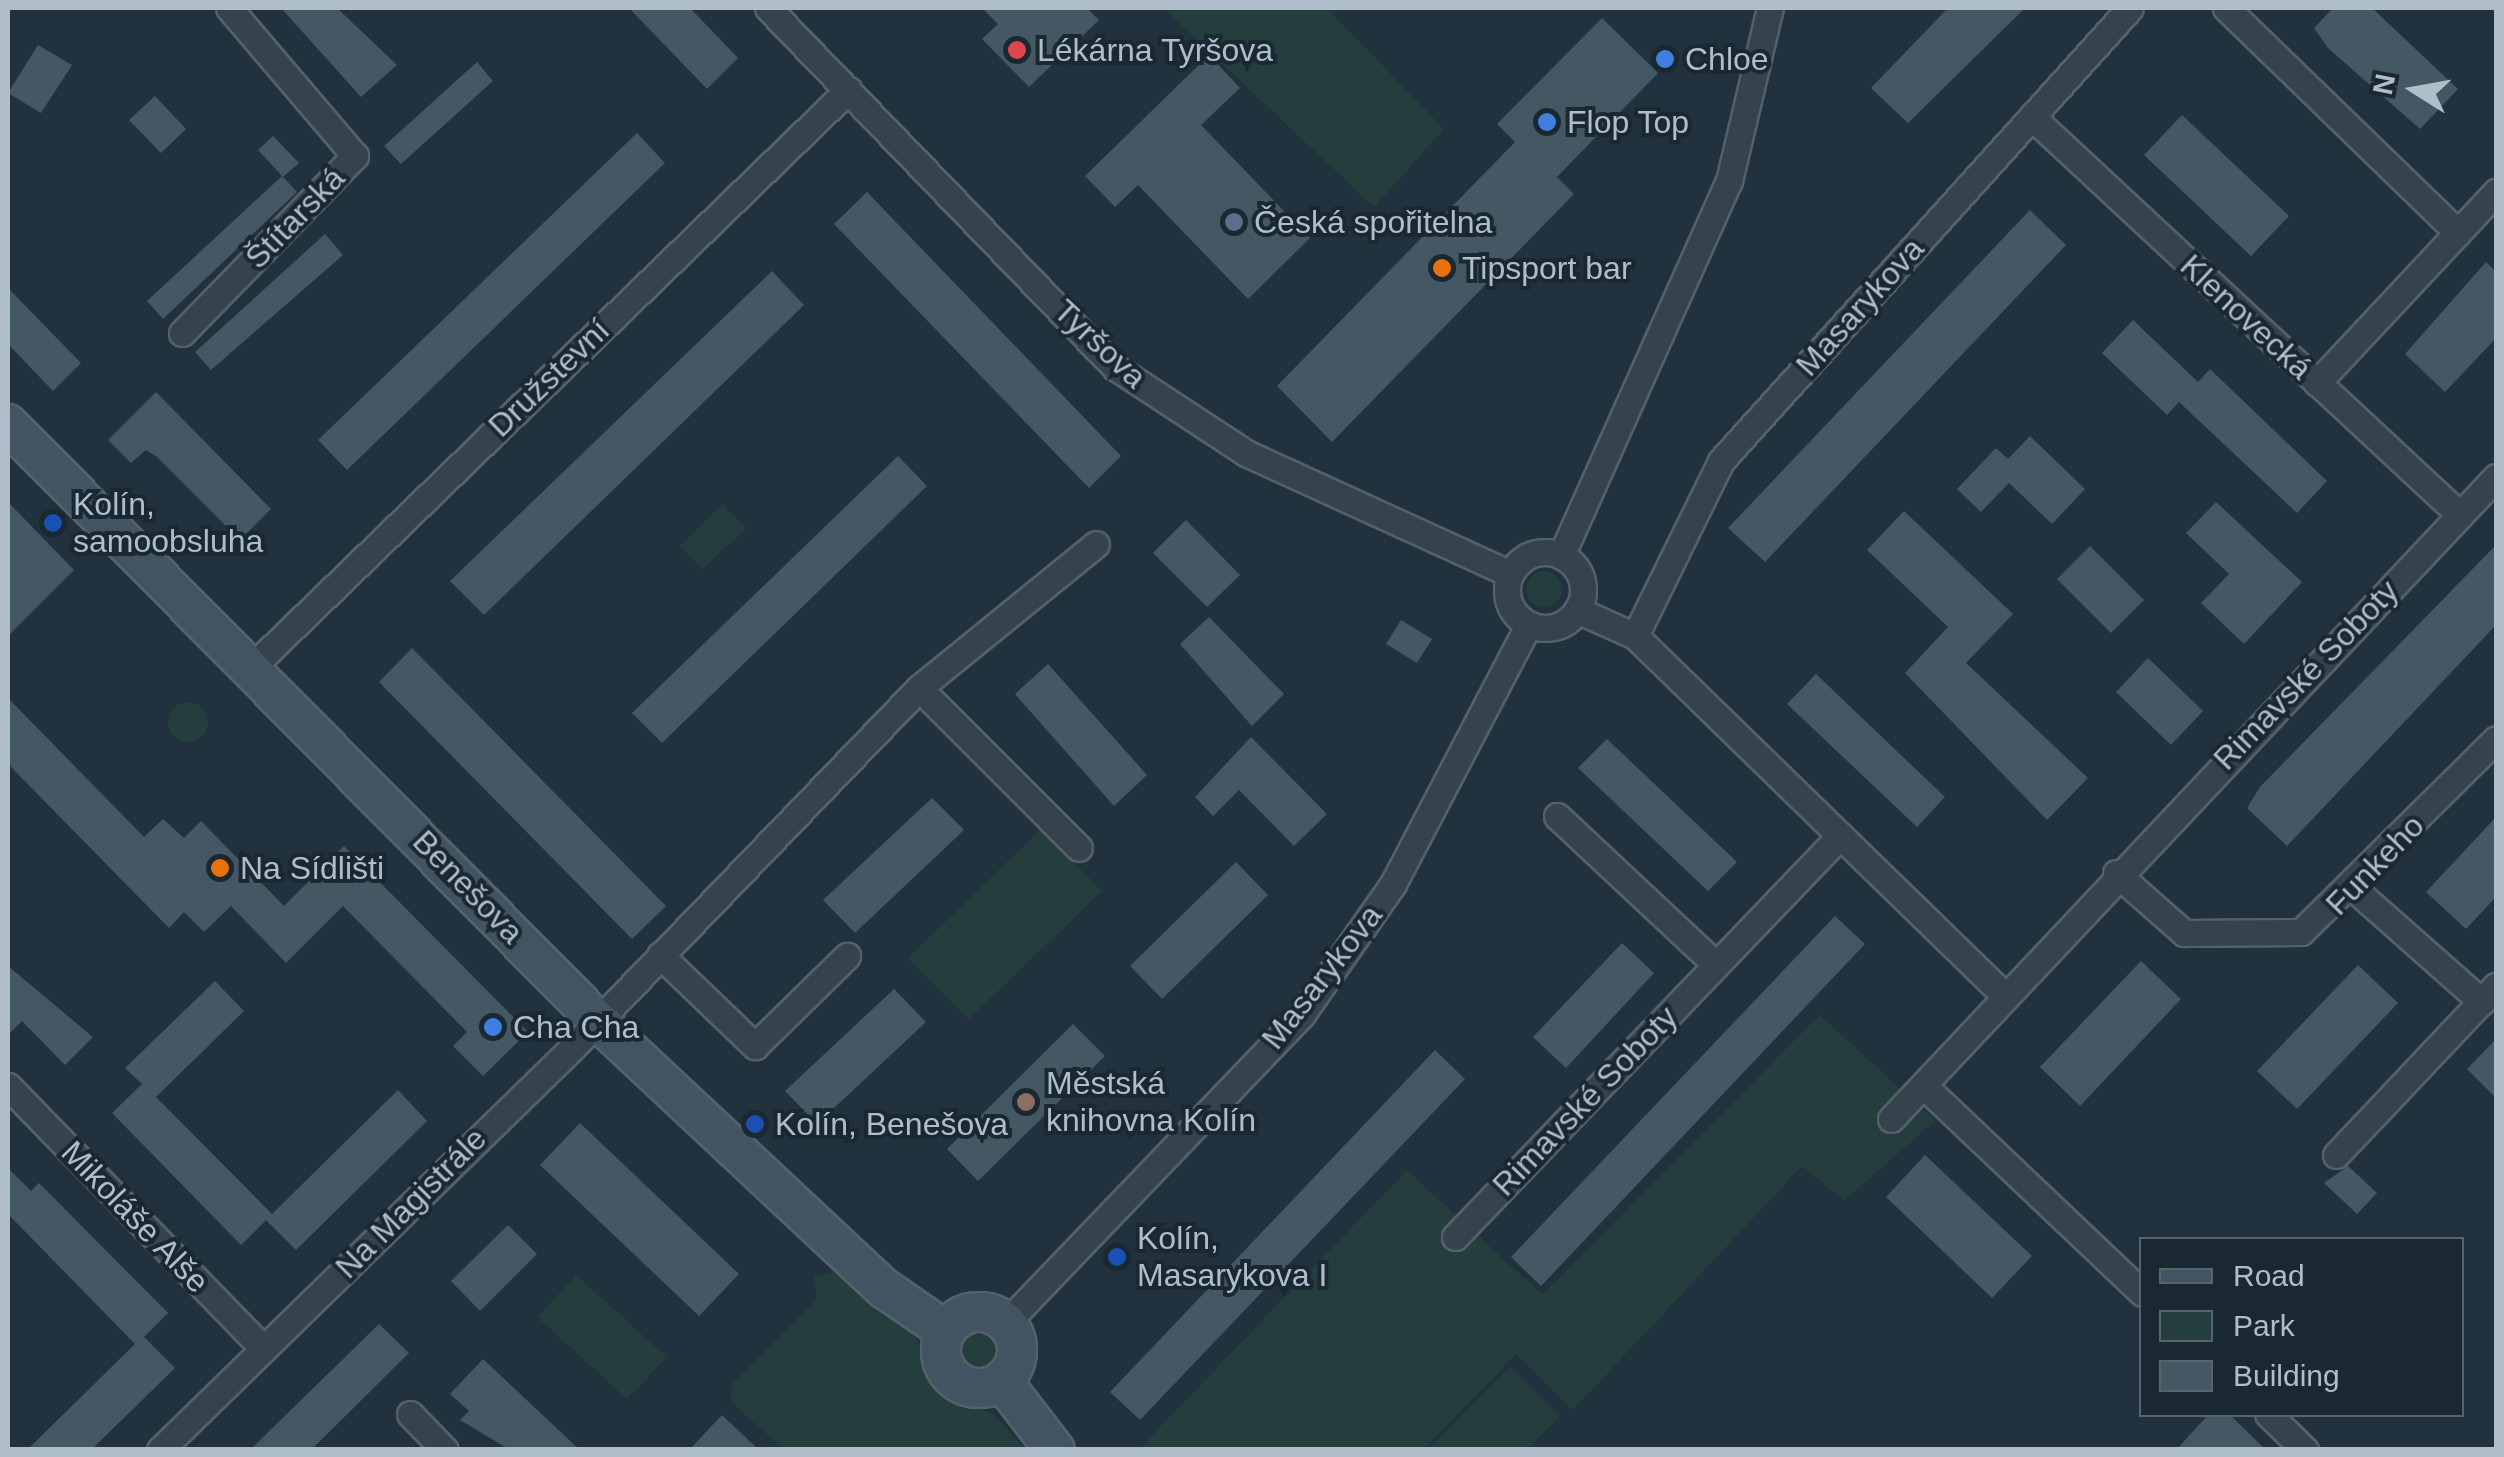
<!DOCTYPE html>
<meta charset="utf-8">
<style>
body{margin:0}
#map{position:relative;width:2504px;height:1457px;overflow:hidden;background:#21323e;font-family:Helvetica,sans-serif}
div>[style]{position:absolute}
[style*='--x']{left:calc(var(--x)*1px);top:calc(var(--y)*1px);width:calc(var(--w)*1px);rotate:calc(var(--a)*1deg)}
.green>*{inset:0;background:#233e3d}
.round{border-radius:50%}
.building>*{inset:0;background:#445864}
.roads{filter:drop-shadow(2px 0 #53616b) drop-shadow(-2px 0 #53616b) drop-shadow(0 2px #53616b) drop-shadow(0 -2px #53616b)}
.street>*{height:25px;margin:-12.5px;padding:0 12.5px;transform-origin:12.5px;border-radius:12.5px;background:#35434d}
.street>.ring{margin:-12.5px;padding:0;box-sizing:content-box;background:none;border:25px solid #35434d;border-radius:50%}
.secondary>*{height:38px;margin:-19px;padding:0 19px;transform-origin:19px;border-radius:19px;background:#425361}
.secondary>.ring{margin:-19px;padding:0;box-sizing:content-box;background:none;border:38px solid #425361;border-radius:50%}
.dots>*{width:28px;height:28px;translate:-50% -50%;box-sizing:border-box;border:5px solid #1a2832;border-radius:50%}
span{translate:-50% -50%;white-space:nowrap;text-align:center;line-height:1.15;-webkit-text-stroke:8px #1a2832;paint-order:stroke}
.poi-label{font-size:32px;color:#b0bec9}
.left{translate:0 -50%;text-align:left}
.street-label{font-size:32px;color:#b0bec9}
.frame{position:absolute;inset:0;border:10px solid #b0bec9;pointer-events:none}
.legend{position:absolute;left:2139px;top:1237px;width:325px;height:180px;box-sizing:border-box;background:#1a2832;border:2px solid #56646e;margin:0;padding:12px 18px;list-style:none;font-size:30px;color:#b0bec9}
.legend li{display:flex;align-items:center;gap:20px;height:50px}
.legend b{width:50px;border:2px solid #56646e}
.north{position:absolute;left:2364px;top:40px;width:100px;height:100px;-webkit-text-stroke:8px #1a2832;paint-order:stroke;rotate:281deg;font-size:28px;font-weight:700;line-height:40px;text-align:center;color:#b0bec9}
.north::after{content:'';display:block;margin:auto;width:35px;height:45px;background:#b0bec9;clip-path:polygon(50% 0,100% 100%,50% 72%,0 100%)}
</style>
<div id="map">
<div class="green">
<div style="clip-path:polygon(1163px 8px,1327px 8px,1444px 129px,1374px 207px)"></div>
<div style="clip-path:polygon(723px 504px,746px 528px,703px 569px,680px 546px)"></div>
<div class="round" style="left:1526px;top:571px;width:36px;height:36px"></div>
<div class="round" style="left:168px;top:702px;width:40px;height:40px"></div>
<div style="clip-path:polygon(1041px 829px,1102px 891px,969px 1019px,908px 958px)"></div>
<div style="clip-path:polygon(1820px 1015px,1935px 1121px,1844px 1201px,1802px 1166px,1573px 1410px,1516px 1354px,1424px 1449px,1138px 1450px,1407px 1170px,1542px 1295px)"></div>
<div style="clip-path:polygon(837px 1270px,915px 1336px,941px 1387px,994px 1415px,1025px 1449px,783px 1449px,731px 1402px,732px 1384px,817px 1299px,814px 1277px)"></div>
<div style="clip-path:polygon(576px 1275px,667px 1357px,627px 1399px,537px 1317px)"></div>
<div class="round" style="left:961px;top:1333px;width:34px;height:34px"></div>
<div style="clip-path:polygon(1510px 1367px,1560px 1417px,1527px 1449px,1429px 1449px)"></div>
</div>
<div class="building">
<div style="clip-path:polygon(281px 8px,337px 8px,397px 65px,361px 97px)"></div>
<div style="clip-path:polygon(629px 8px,690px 8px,738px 58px,707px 89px)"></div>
<div style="clip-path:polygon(982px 8px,1087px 8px,1099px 20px,1029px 87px,982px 39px,998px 24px)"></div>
<div style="clip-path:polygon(1948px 8px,2025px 8px,1908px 123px,1871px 88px)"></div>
<div style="clip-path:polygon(2333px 8px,2372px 8px,2458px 89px,2420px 129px,2328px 48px,2314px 28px)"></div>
<div style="clip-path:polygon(1602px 18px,1658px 73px,1557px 177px,1574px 194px,1332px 442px,1277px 386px,1515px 142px,1497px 124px)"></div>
<div style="clip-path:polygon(38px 45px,72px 65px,41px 113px,8px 93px)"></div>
<div style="clip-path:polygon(1209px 55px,1240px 88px,1201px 125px,1310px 238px,1248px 299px,1138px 185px,1115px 207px,1085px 176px)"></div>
<div style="clip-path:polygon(477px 62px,493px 81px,401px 164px,384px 146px)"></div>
<div style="clip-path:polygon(155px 96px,186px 129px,161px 153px,129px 120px)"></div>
<div style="clip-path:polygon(2182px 115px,2289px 216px,2251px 256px,2144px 155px)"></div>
<div style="clip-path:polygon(637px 133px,665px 163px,347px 470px,318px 440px)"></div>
<div style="clip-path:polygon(273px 136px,299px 163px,283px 177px,258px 150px)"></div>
<div style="clip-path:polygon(282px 176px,297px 192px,163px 319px,147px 301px)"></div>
<div style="clip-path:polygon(867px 192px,1121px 456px,1089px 488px,834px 224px)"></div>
<div style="clip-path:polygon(2030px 210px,2066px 245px,1765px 562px,1728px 528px)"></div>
<div style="clip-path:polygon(325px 234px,343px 255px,211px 370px,195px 352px)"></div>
<div style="clip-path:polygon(2486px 262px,2496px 272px,2496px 338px,2445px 392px,2405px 354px)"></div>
<div style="clip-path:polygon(772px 271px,804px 305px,484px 615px,450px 581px)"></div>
<div style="clip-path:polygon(8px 288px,81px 363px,53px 391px,8px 344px)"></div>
<div style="clip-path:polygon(2133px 320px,2198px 382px,2210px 369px,2327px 481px,2297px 513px,2179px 402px,2167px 415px,2102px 353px)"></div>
<div style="clip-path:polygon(156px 392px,271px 509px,240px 540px,157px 457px,146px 450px,131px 463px,108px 440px)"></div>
<div style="clip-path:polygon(2030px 436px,2085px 489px,2052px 524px,2009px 483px,1981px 512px,1957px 489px,1996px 448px,2008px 459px)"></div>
<div style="clip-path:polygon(898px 456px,927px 486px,662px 743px,632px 713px)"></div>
<div style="clip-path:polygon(8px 502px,74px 570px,8px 636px)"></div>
<div style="clip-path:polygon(2216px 502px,2302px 582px,2244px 644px,2201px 603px,2229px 574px,2186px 533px)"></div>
<div style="clip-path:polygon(1904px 511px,2013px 614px,1966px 663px,2088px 778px,2047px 820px,1905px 673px,1948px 627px,1867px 550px)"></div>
<div style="clip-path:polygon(1186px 520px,1240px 575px,1207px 607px,1153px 553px)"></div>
<div style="clip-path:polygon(2496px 545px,2496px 625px,2287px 846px,2247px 808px,2260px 787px)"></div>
<div style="clip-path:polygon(2090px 546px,2144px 600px,2111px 633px,2057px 579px)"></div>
<div style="clip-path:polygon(1209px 617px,1284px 694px,1252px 726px,1180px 644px)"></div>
<div style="clip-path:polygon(1401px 620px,1432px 639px,1417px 663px,1386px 644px)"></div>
<div style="clip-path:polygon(412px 648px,666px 906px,632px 939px,379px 682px)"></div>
<div style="clip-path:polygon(2148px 658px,2203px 711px,2171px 745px,2116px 692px)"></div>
<div style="clip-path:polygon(1048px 664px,1147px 775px,1114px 806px,1015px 694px)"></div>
<div style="clip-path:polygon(1816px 674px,1945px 797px,1917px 827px,1787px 704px)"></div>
<div style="clip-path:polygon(8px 698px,144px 837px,163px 819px,184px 838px,201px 821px,284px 906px,344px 846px,528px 1032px,483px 1076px,453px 1046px,467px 1032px,343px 906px,286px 963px,231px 906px,204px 932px,184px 912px,169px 928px,8px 764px)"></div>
<div style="clip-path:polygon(1251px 737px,1327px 814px,1294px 846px,1239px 790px,1213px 816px,1195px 797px)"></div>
<div style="clip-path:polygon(1607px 739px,1737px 862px,1708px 891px,1578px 768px)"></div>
<div style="clip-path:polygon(932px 798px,964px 830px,855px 933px,823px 900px)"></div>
<div style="clip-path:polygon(2496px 817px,2496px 897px,2466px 929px,2426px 892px)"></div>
<div style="clip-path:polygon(1236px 862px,1268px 895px,1162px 999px,1130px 966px)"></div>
<div style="clip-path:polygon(1835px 916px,1865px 944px,1541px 1286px,1511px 1257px)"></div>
<div style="clip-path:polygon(1622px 943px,1654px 973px,1566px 1068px,1533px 1037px)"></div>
<div style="clip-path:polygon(2141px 961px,2181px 999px,2080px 1106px,2040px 1067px)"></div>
<div style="clip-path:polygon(2358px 965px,2398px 1003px,2297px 1109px,2257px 1071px)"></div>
<div style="clip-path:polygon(8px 966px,93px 1037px,65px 1065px,22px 1021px,8px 1035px)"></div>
<div style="clip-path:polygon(215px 981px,244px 1011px,156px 1097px,272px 1214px,398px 1090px,427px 1121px,296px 1250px,266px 1220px,241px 1245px,112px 1113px,142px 1084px,125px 1068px)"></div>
<div style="clip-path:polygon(894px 989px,926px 1022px,817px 1124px,785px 1091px)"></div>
<div style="clip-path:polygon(1073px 1024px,1105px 1056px,978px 1181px,947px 1149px)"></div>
<div style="clip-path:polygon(2496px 1039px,2496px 1098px,2467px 1069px)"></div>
<div style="clip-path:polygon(1435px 1050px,1465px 1079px,1140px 1420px,1110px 1392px)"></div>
<div style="clip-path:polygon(580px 1123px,739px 1274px,699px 1316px,540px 1165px)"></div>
<div style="clip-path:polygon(1925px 1155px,2032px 1256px,1992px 1298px,1886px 1197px)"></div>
<div style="clip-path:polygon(2348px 1166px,2377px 1193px,2357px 1214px,2324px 1183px)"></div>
<div style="clip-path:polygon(8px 1168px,31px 1191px,39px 1183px,168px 1313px,144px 1337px,175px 1368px,91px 1450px,27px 1450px,135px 1344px,8px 1214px)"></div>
<div style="clip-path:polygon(508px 1225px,537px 1254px,480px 1311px,451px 1281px)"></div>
<div style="clip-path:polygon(379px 1324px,409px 1353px,311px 1450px,250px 1450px)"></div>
<div style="clip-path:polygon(483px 1359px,580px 1450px,510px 1450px,460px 1420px,469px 1411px,450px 1394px)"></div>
<div style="clip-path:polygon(2209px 1414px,2229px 1414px,2266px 1450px,2176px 1450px)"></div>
<div style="clip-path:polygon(722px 1415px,759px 1450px,689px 1450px)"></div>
</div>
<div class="roads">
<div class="street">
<div style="--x:768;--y:8;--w:499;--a:46"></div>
<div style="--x:1115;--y:367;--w:157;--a:33.3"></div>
<div style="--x:1246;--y:453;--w:290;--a:24.6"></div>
<div style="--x:2226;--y:8;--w:323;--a:44.1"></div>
<div style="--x:2033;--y:118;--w:583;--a:42.91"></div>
<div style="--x:182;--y:333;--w:248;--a:-45.7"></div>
<div style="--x:355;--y:156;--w:194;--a:-130.4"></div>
<div style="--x:2317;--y:383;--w:262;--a:-46.9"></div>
<div class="ring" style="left:1507px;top:552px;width:51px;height:51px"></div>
<div style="--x:1561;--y:556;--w:411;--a:-65.9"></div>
<div style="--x:1729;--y:181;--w:178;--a:-76.7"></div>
<div style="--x:1577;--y:610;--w:64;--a:24.1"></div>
<div style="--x:1635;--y:636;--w:512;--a:44.21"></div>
<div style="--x:1635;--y:636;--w:195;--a:-63.8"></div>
<div style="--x:1721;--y:461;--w:610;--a:-47.92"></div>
<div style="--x:252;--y:667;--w:830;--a:-44.07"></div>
<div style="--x:919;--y:688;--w:226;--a:45"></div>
<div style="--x:1557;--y:816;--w:218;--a:43.1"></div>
<div style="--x:2116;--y:873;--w:91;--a:41.4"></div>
<div style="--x:2184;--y:933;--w:117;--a:-0.5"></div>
<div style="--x:2301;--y:932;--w:274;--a:-44.7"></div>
<div style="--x:2353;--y:888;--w:172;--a:41.5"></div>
<div style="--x:660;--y:955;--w:132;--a:43.8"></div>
<div style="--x:755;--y:1046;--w:129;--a:-44.4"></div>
<div style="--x:8;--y:1086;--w:366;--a:45.8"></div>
<div style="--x:1924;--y:1086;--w:301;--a:43.5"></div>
<div style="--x:1891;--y:1119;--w:882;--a:-46.7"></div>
<div style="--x:2336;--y:1155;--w:233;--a:-46.6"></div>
<div style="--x:1455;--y:1237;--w:556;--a:-46.17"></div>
<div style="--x:1006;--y:1323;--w:428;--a:-46.2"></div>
<div style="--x:1302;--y:1014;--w:159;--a:-55"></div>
<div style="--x:1393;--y:884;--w:293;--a:-62.4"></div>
<div style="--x:410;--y:1414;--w:50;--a:45.8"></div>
<div style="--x:2268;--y:1414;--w:52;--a:44.2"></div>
<div style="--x:160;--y:1450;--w:573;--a:-44.29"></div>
<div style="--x:570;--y:1050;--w:503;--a:-46.05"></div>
<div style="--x:919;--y:688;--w:228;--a:-39.1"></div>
</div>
<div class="secondary">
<div style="--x:8;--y:424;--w:837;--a:45.34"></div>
<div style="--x:596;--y:1019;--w:396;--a:43.1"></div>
<div style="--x:885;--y:1289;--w:74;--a:34.5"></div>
<div class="ring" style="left:941px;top:1312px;width:38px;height:38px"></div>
<div style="--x:1002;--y:1381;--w:87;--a:52.5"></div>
</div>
</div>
<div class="dots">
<div style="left:1017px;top:50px;background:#e0444e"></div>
<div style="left:1665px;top:59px;background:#3f7fe0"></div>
<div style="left:1547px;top:122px;background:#3f7fe0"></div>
<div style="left:1234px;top:222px;background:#5c6f8a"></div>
<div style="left:1442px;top:268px;background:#e8710a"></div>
<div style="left:53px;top:523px;background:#1a4fb4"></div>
<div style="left:220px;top:868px;background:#e8710a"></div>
<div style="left:493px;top:1027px;background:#3f7fe0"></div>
<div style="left:1026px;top:1102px;background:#8d6e63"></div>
<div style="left:755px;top:1124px;background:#1a4fb4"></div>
<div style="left:1117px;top:1257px;background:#1a4fb4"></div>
</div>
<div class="poi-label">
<span class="left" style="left:1037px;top:50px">Lékárna Tyršova</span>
<span class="left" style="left:1685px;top:59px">Chloe</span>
<span class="left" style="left:1567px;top:122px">Flop Top</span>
<span class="left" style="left:1254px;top:222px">Česká spořitelna</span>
<span class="left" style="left:1462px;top:268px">Tipsport bar</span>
<span class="left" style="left:73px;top:523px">Kolín,<br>samoobsluha</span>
<span class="left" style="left:240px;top:868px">Na Sídlišti</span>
<span class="left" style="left:513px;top:1027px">Cha Cha</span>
<span class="left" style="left:1046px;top:1102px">Městská<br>knihovna Kolín</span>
<span class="left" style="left:775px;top:1124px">Kolín, Benešova</span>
<span class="left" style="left:1137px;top:1257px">Kolín,<br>Masarykova I</span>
</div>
<div class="street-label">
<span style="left:295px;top:218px;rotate:-46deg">Štítarská</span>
<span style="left:1860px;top:307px;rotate:-48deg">Masarykova</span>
<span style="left:2246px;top:317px;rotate:43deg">Klenovecká</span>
<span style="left:1100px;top:344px;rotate:43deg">Tyršova</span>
<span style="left:549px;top:378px;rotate:-44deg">Družstevní</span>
<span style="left:2306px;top:675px;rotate:-46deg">Rimavské Soboty</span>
<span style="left:2375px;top:865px;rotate:-46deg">Funkeho</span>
<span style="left:468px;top:887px;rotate:46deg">Benešova</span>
<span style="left:1322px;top:977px;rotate:-52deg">Masarykova</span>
<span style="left:1585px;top:1101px;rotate:-46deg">Rimavské Soboty</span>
<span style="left:411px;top:1203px;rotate:-45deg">Na Magistrále</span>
<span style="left:135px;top:1217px;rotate:46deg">Mikoláše Alše</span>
</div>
<div class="frame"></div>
<ul class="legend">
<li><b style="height:12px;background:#425361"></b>Road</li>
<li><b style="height:28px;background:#233e3d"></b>Park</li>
<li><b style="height:28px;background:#445864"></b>Building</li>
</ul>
<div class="north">N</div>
</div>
